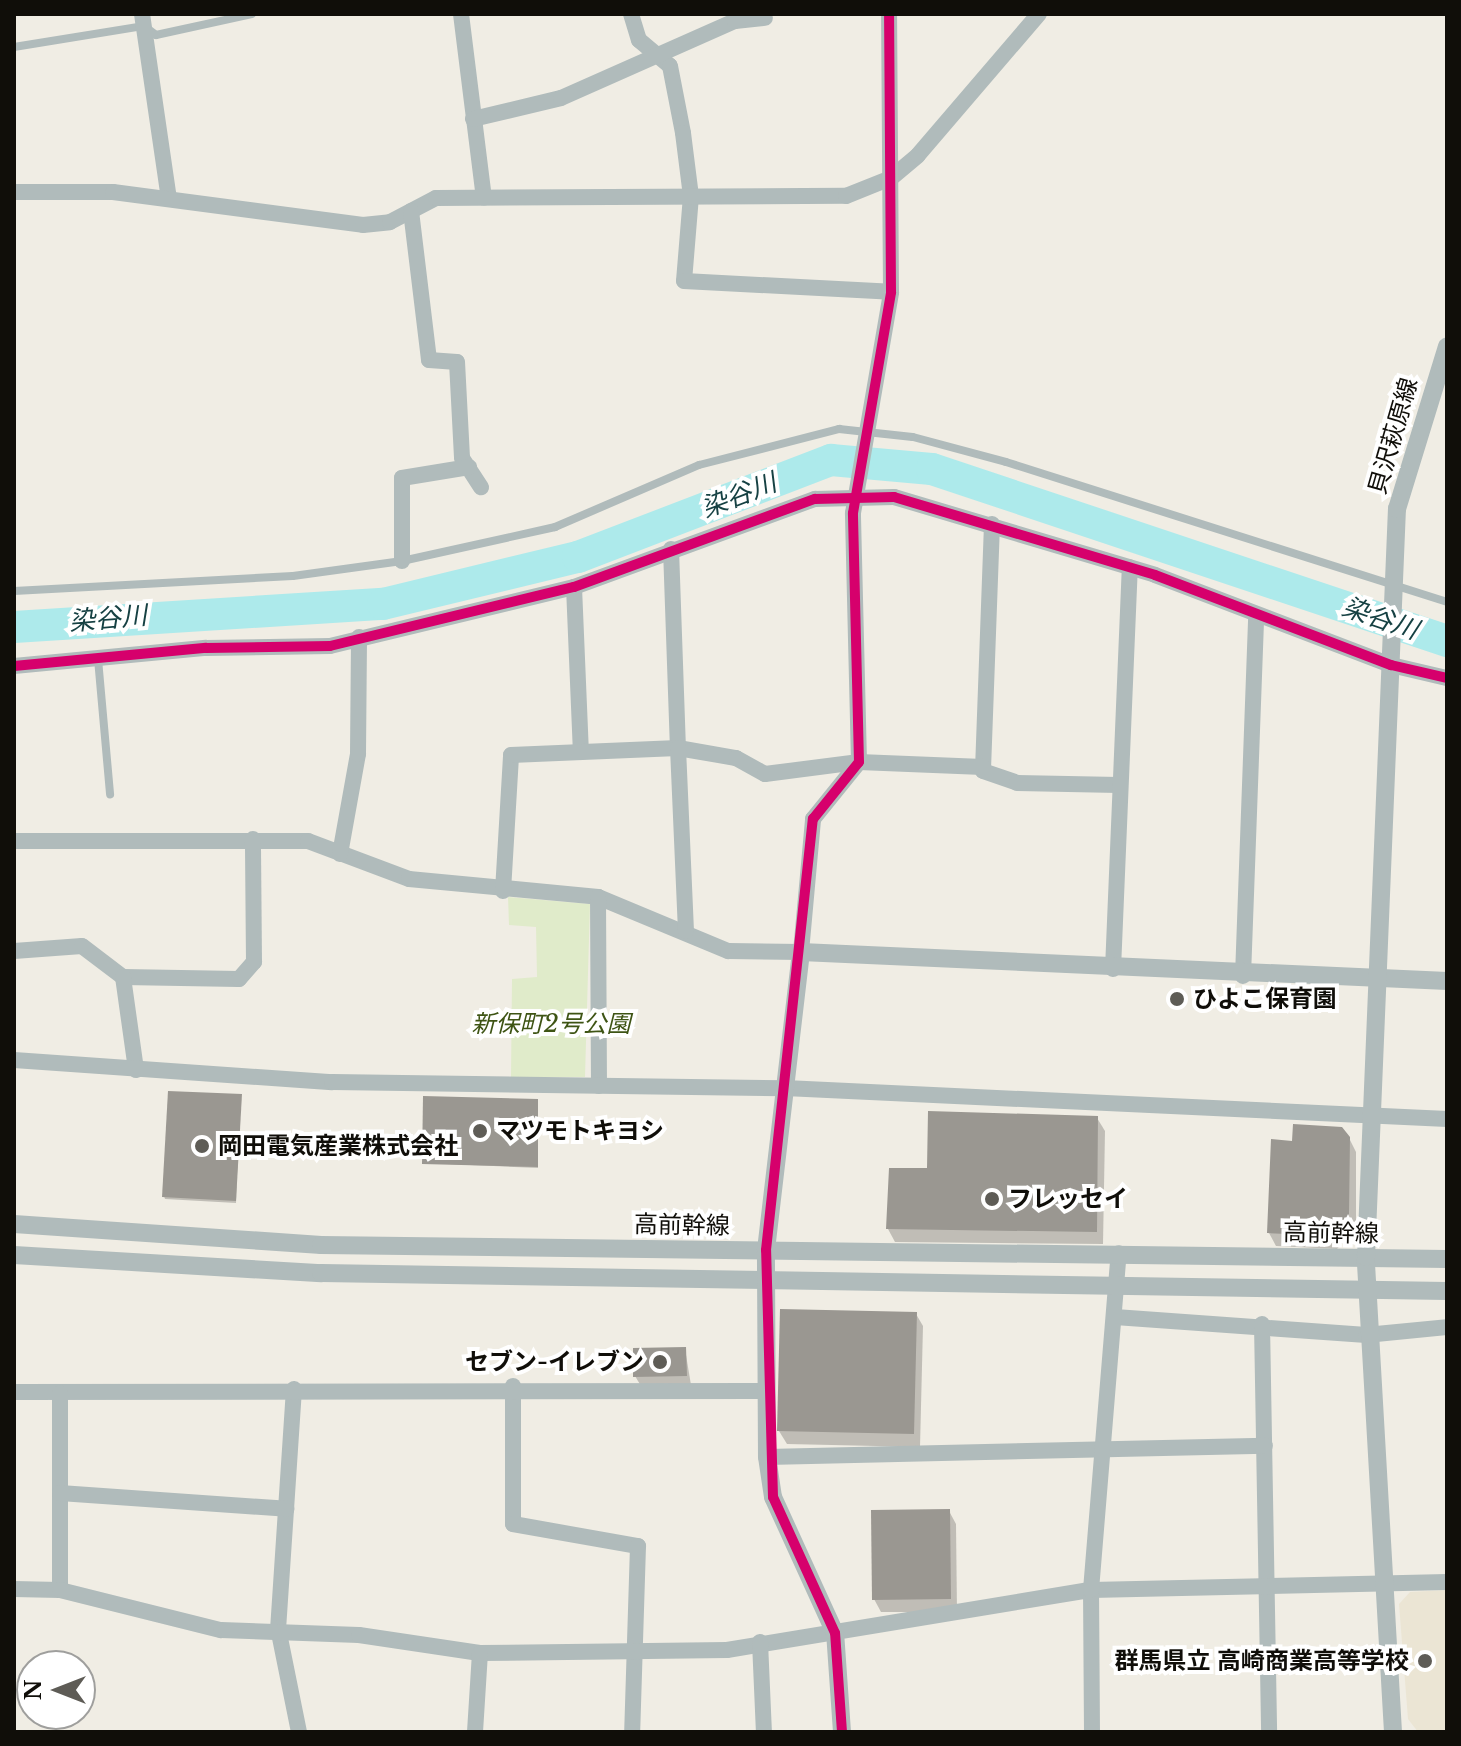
<!DOCTYPE html>
<meta charset="utf-8">
<style>
body{margin:0}
#map{position:relative;width:1461px;height:1746px;overflow:hidden;background:#f0ede4;font-family:"Libre Baskerville","Noto Sans JP",serif}
div>[style]{position:absolute}
[style*='--x']{left:calc(var(--x)*1px);top:calc(var(--y)*1px);width:calc(var(--w)*1px);rotate:calc(var(--a)*1deg)}
.built>*{inset:0;background:#ebe5d4}
.green>*{inset:0;background:#e0ebca}
.shadow>*{inset:0;background:#0003}
.river>*{height:32px;margin:-16px;padding:0 16px;transform-origin:16px;border-radius:16px;background:#adeaeb}
.building>*{inset:0;background:#9a9791}
.service>*{height:8px;margin:-4px;padding:0 4px;transform-origin:4px;border-radius:4px;background:#b0bbbb}
.minor>*{height:16px;margin:-8px;padding:0 8px;transform-origin:8px;border-radius:8px;background:#b0bbbb}
.tertiary>*{height:18px;margin:-9px;padding:0 9px;transform-origin:9px;border-radius:9px;background:#b0bbbb}
.cycleway>*{height:10px;margin:-5px;padding:0 5px;transform-origin:5px;border-radius:5px;background:#d6006c}
.dots>*{width:22px;height:22px;translate:-50% -50%;box-sizing:border-box;border:4px solid #fff;border-radius:50%}
span{translate:-50% -50%;white-space:nowrap;text-align:center;line-height:1.15;-webkit-text-stroke:8px #fff;paint-order:stroke}
.street-label{font-size:24px;color:#100e09}
.poi-label{font-size:24px;color:#100e09;font-weight:700}
.left{translate:0 -50%;text-align:left}
.right{translate:-100% -50%;text-align:right}
.park-label{font-size:24px;color:#3e5414;font-style:italic}
.water-label{font-size:26px;color:#164143;font-style:italic}
.frame{position:absolute;inset:0;border:16px solid #100e09;pointer-events:none}
.north{position:absolute;left:16px;top:1650px;width:80px;height:80px;box-sizing:border-box;background:#fff;border:2px solid #9f9f9d;border-radius:50%;rotate:270deg;font-size:22px;font-weight:700;line-height:32px;text-align:center;color:#100e09}
.north::after{content:'';display:block;margin:auto;width:28px;height:36px;background:#5e5c56;clip-path:polygon(50% 0,100% 100%,50% 72%,0 100%)}
</style>
<div id="map">
<div class="built">
<div style="clip-path:polygon(1447px 1590px,1447px 1732px,1418px 1732px,1408px 1719px,1399px 1604px,1410px 1592px)"></div>
</div>
<div class="green">
<div style="clip-path:polygon(508px 897px,590px 904px,585px 1077px,511px 1077px,512px 979px,537px 977px,536px 927px,509px 925px)"></div>
</div>
<div class="shadow">
<div style="clip-path:polygon(240px 1096px,236px 1203px,165px 1199px,164px 1196px)"></div>
<div style="clip-path:polygon(537px 1101px,538px 1168px,424px 1163px)"></div>
<div style="clip-path:polygon(1097px 1118px,1105px 1131px,1103px 1244px,895px 1242px,888px 1229px)"></div>
<div style="clip-path:polygon(1349px 1138px,1356px 1152px,1356px 1227px,1337px 1249px,1276px 1246px,1269px 1233px,1294px 1143px)"></div>
<div style="clip-path:polygon(916px 1314px,923px 1326px,920px 1447px,787px 1444px,779px 1431px)"></div>
<div style="clip-path:polygon(685px 1349px,691px 1385px,641px 1386px,635px 1376px)"></div>
<div style="clip-path:polygon(949px 1511px,956px 1524px,957px 1612px,881px 1612px,874px 1599px)"></div>
</div>
<div class="river">
<div style="--x:14;--y:627;--w:370;--a:-3.6"></div>
<div style="--x:383;--y:604;--w:201;--a:-13.6"></div>
<div style="--x:578;--y:557;--w:271;--a:-21"></div>
<div style="--x:831;--y:460;--w:101;--a:5.1"></div>
<div style="--x:932;--y:469;--w:543;--a:18.47"></div>
</div>
<div class="building">
<div style="clip-path:polygon(168px 1091px,242px 1094px,236px 1201px,162px 1197px)"></div>
<div style="clip-path:polygon(423px 1096px,538px 1099px,538px 1167px,422px 1164px)"></div>
<div style="clip-path:polygon(928px 1111px,1098px 1116px,1097px 1232px,886px 1229px,889px 1168px,927px 1168px)"></div>
<div style="clip-path:polygon(1293px 1124px,1342px 1127px,1350px 1137px,1349px 1214px,1330px 1236px,1267px 1233px,1271px 1139px,1292px 1141px)"></div>
<div style="clip-path:polygon(780px 1309px,917px 1312px,914px 1434px,777px 1431px)"></div>
<div style="clip-path:polygon(686px 1347px,687px 1376px,633px 1377px,633px 1348px)"></div>
<div style="clip-path:polygon(950px 1509px,951px 1599px,872px 1600px,871px 1510px)"></div>
</div>
<div class="service">
<div style="--x:14;--y:47;--w:132;--a:-9.2"></div>
<div style="--x:144;--y:26;--w:15;--a:37"></div>
<div style="--x:156;--y:35;--w:98;--a:-12.3"></div>
<div style="--x:14;--y:591;--w:279;--a:-3.1"></div>
<div style="--x:293;--y:576;--w:110;--a:-7.8"></div>
<div style="--x:402;--y:561;--w:157;--a:-12.5"></div>
<div style="--x:555;--y:527;--w:157;--a:-23.3"></div>
<div style="--x:699;--y:465;--w:145;--a:-14.4"></div>
<div style="--x:839;--y:429;--w:74;--a:6.2"></div>
<div style="--x:913;--y:437;--w:96;--a:15"></div>
<div style="--x:1006;--y:462;--w:463;--a:17.6"></div>
<div style="--x:98;--y:659;--w:136;--a:84.9"></div>
</div>
<div class="minor">
<div style="--x:142;--y:14;--w:187;--a:81.7"></div>
<div style="--x:461;--y:14;--w:185;--a:82.9"></div>
<div style="--x:631;--y:14;--w:27;--a:73"></div>
<div style="--x:639;--y:40;--w:40;--a:40"></div>
<div style="--x:670;--y:66;--w:68;--a:79"></div>
<div style="--x:683;--y:133;--w:64;--a:82.8"></div>
<div style="--x:691;--y:196;--w:85;--a:94.7"></div>
<div style="--x:684;--y:281;--w:207;--a:3"></div>
<div style="--x:473;--y:119;--w:90;--a:-13.4"></div>
<div style="--x:561;--y:98;--w:190;--a:-23.9"></div>
<div style="--x:735;--y:21;--w:30;--a:-6"></div>
<div style="--x:14;--y:192;--w:99;--a:0"></div>
<div style="--x:113;--y:192;--w:252;--a:7.5"></div>
<div style="--x:363;--y:225;--w:27;--a:-6"></div>
<div style="--x:390;--y:222;--w:52;--a:-27.6"></div>
<div style="--x:436;--y:198;--w:410;--a:-0.3"></div>
<div style="--x:846;--y:196;--w:48;--a:-21.8"></div>
<div style="--x:891;--y:178;--w:35;--a:-40"></div>
<div style="--x:918;--y:155;--w:186;--a:-49.4"></div>
<div style="--x:411;--y:211;--w:150;--a:83.1"></div>
<div style="--x:429;--y:360;--w:28;--a:4"></div>
<div style="--x:457;--y:362;--w:96;--a:87"></div>
<div style="--x:462;--y:458;--w:35;--a:57"></div>
<div style="--x:992;--y:524;--w:247;--a:92.1"></div>
<div style="--x:983;--y:771;--w:36;--a:19"></div>
<div style="--x:1017;--y:783;--w:102;--a:1.1"></div>
<div style="--x:671;--y:549;--w:199;--a:88"></div>
<div style="--x:678;--y:748;--w:59;--a:9.8"></div>
<div style="--x:736;--y:758;--w:33;--a:29"></div>
<div style="--x:765;--y:774;--w:95;--a:-7.3"></div>
<div style="--x:859;--y:762;--w:124;--a:2.3"></div>
<div style="--x:402;--y:561;--w:83;--a:-90"></div>
<div style="--x:402;--y:478;--w:68;--a:-9.3"></div>
<div style="--x:574;--y:587;--w:165;--a:87.6"></div>
<div style="--x:14;--y:666;--w:193;--a:-5.4"></div>
<div style="--x:206;--y:648;--w:124;--a:-0.9"></div>
<div style="--x:330;--y:646;--w:251;--a:-13.6"></div>
<div style="--x:574;--y:587;--w:257;--a:-20.1"></div>
<div style="--x:815;--y:499;--w:79;--a:-1.5"></div>
<div style="--x:894;--y:497;--w:272;--a:16.6"></div>
<div style="--x:1155;--y:575;--w:253;--a:20.9"></div>
<div style="--x:1391;--y:665;--w:57;--a:13.1"></div>
<div style="--x:14;--y:841;--w:294;--a:0"></div>
<div style="--x:308;--y:841;--w:108;--a:20.6"></div>
<div style="--x:409;--y:879;--w:190;--a:5.4"></div>
<div style="--x:598;--y:897;--w:141;--a:22.6"></div>
<div style="--x:728;--y:951;--w:73;--a:0.8"></div>
<div style="--x:801;--y:952;--w:134;--a:-84.8"></div>
<div style="--x:813;--y:819;--w:73;--a:-51.1"></div>
<div style="--x:859;--y:762;--w:249;--a:-91.4"></div>
<div style="--x:853;--y:513;--w:224;--a:-80.2"></div>
<div style="--x:891;--y:292;--w:278;--a:-90.4"></div>
<div style="--x:340;--y:854;--w:102;--a:-79.8"></div>
<div style="--x:358;--y:754;--w:117;--a:-89.5"></div>
<div style="--x:503;--y:891;--w:136;--a:-86.6"></div>
<div style="--x:511;--y:755;--w:167;--a:-2.4"></div>
<div style="--x:678;--y:748;--w:183;--a:87.5"></div>
<div style="--x:598;--y:897;--w:189;--a:89.7"></div>
<div style="--x:14;--y:951;--w:68;--a:-4.2"></div>
<div style="--x:82;--y:946;--w:51;--a:37.1"></div>
<div style="--x:123;--y:977;--w:116;--a:1"></div>
<div style="--x:239;--y:979;--w:23;--a:-49"></div>
<div style="--x:254;--y:962;--w:123;--a:-90.5"></div>
<div style="--x:1113;--y:969;--w:402;--a:-87.6"></div>
<div style="--x:1243;--y:976;--w:362;--a:-87.9"></div>
<div style="--x:123;--y:977;--w:94;--a:82"></div>
<div style="--x:14;--y:1060;--w:319;--a:4"></div>
<div style="--x:332;--y:1082;--w:453;--a:0.8"></div>
<div style="--x:785;--y:1088;--w:663;--a:2.68"></div>
<div style="--x:1115;--y:1317;--w:252;--a:4.1"></div>
<div style="--x:1366;--y:1335;--w:81;--a:-5.6"></div>
<div style="--x:1262;--y:1324;--w:408;--a:89"></div>
<div style="--x:513;--y:1386;--w:138;--a:90"></div>
<div style="--x:513;--y:1524;--w:127;--a:10"></div>
<div style="--x:638;--y:1546;--w:186;--a:91.8"></div>
<div style="--x:294;--y:1389;--w:240;--a:93.8"></div>
<div style="--x:278;--y:1628;--w:106;--a:78.6"></div>
<div style="--x:14;--y:1392;--w:752;--a:-0.08"></div>
<div style="--x:60;--y:1393;--w:197;--a:90"></div>
<div style="--x:767;--y:1457;--w:498;--a:-1.3"></div>
<div style="--x:60;--y:1493;--w:227;--a:4"></div>
<div style="--x:14;--y:1589;--w:46;--a:1.2"></div>
<div style="--x:60;--y:1590;--w:166;--a:14"></div>
<div style="--x:221;--y:1630;--w:138;--a:2.1"></div>
<div style="--x:359;--y:1635;--w:122;--a:8.5"></div>
<div style="--x:480;--y:1653;--w:247;--a:-0.7"></div>
<div style="--x:727;--y:1650;--w:369;--a:-9.4"></div>
<div style="--x:1091;--y:1590;--w:356;--a:-1.3"></div>
<div style="--x:760;--y:1642;--w:90;--a:87.5"></div>
<div style="--x:475;--y:1732;--w:79;--a:-86.4"></div>
<div style="--x:1092;--y:1732;--w:142;--a:-90.4"></div>
<div style="--x:1091;--y:1590;--w:338;--a:-85.3"></div>
</div>
<div class="tertiary">
<div style="--x:14;--y:1224;--w:308;--a:3.9"></div>
<div style="--x:321;--y:1245;--w:1126;--a:0.71"></div>
<div style="--x:14;--y:1255;--w:308;--a:3.4"></div>
<div style="--x:321;--y:1273;--w:1126;--a:0.92"></div>
<div style="--x:842;--y:1732;--w:99;--a:-94"></div>
<div style="--x:835;--y:1633;--w:149;--a:-114.5"></div>
<div style="--x:773;--y:1497;--w:40;--a:-98.5"></div>
<div style="--x:767;--y:1457;--w:207;--a:-90.3"></div>
<div style="--x:766;--y:1250;--w:300;--a:-83.3"></div>
<div style="--x:801;--y:952;--w:647;--a:2.57"></div>
<div style="--x:1393;--y:1732;--w:476;--a:-93.3"></div>
<div style="--x:1366;--y:1257;--w:749;--a:-87.63"></div>
<div style="--x:1397;--y:509;--w:170;--a:-72.9"></div>
</div>
<div class="cycleway">
<div style="--x:14;--y:666;--w:193;--a:-5.4"></div>
<div style="--x:206;--y:648;--w:124;--a:-0.9"></div>
<div style="--x:330;--y:646;--w:251;--a:-13.6"></div>
<div style="--x:574;--y:587;--w:257;--a:-20.1"></div>
<div style="--x:815;--y:499;--w:79;--a:-1.5"></div>
<div style="--x:894;--y:497;--w:272;--a:16.6"></div>
<div style="--x:1155;--y:575;--w:253;--a:20.9"></div>
<div style="--x:1391;--y:665;--w:57;--a:13.1"></div>
<div style="--x:842;--y:1732;--w:99;--a:-94"></div>
<div style="--x:835;--y:1633;--w:149;--a:-114.5"></div>
<div style="--x:773;--y:1497;--w:247;--a:-91.6"></div>
<div style="--x:766;--y:1250;--w:434;--a:-83.8"></div>
<div style="--x:813;--y:819;--w:73;--a:-51.1"></div>
<div style="--x:859;--y:762;--w:249;--a:-91.4"></div>
<div style="--x:853;--y:513;--w:224;--a:-80.2"></div>
<div style="--x:891;--y:292;--w:278;--a:-90.4"></div>
</div>
<div class="dots">
<div style="left:1177px;top:999px;background:#5e5c56"></div>
<div style="left:480px;top:1131px;background:#5e5c56"></div>
<div style="left:202px;top:1146px;background:#5e5c56"></div>
<div style="left:992px;top:1199px;background:#5e5c56"></div>
<div style="left:660px;top:1362px;background:#5e5c56"></div>
<div style="left:1425px;top:1661px;background:#5e5c56"></div>
</div>
<div class="street-label">
<span style="left:1393px;top:436px;rotate:-74deg">貝沢萩原線</span>
<span style="left:682px;top:1225px;rotate:1deg">高前幹線</span>
<span style="left:1331px;top:1233px;rotate:1deg">高前幹線</span>
</div>
<div class="poi-label">
<span class="left" style="left:1193px;top:999px">ひよこ保育園</span>
<span class="left" style="left:496px;top:1131px">マツモトキヨシ</span>
<span class="left" style="left:218px;top:1146px">岡田電気産業株式会社</span>
<span class="left" style="left:1008px;top:1199px">フレッセイ</span>
<span class="right" style="left:644px;top:1362px">セブン-イレブン</span>
<span class="right" style="left:1409px;top:1661px">群馬県立 高崎商業高等学校</span>
</div>
<div class="park-label">
<span style="left:551px;top:1024px">新保町2号公園</span>
</div>
<div class="water-label">
<span style="left:739px;top:496px;rotate:-21deg">染谷川</span>
<span style="left:108px;top:619px;rotate:-5deg">染谷川</span>
<span style="left:1380px;top:619px;rotate:19deg">染谷川</span>
</div>
<div class="frame"></div>
<div class="north">N</div>
</div>
